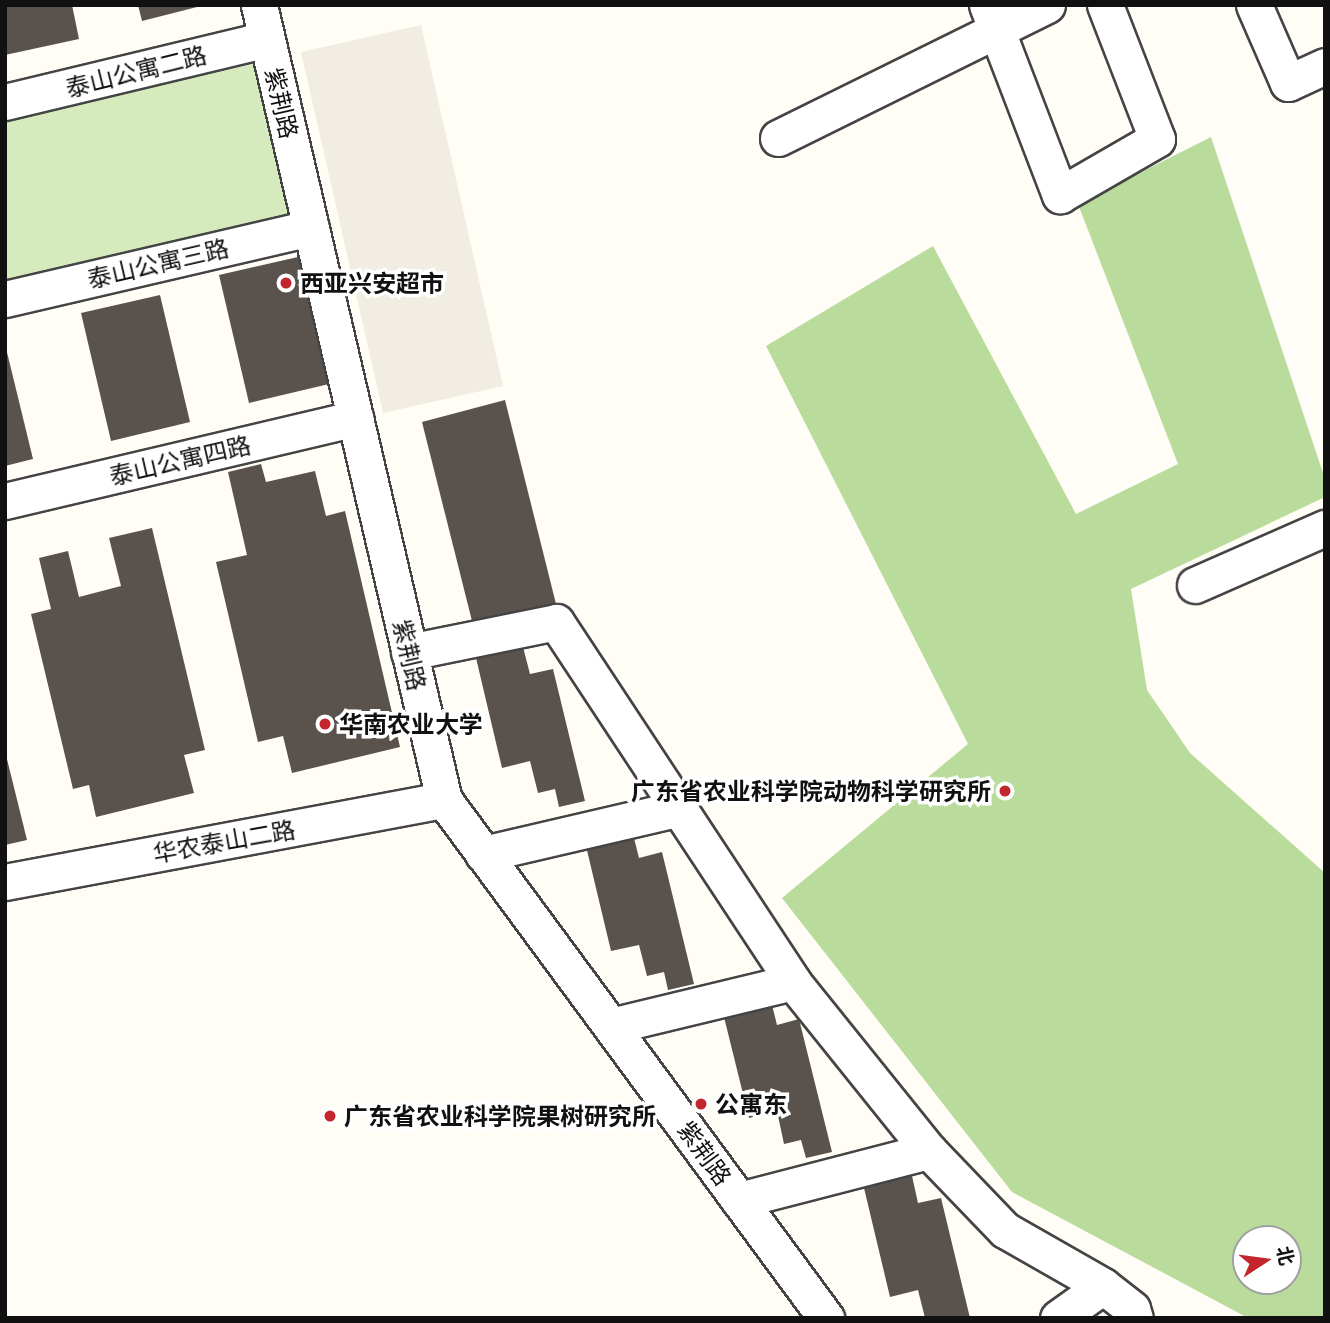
<!DOCTYPE html>
<meta charset="utf-8">
<style>
body{margin:0}
#map{position:relative;width:1330px;height:1323px;overflow:hidden;background:#fffdf5;font-family:"Noto Serif","Noto Sans SC",serif}
div>[style]{position:absolute}
[style*='--x']{left:calc(var(--x)*1px);top:calc(var(--y)*1px);width:calc(var(--w)*1px);rotate:calc(var(--a)*1deg)}
.green>*{inset:0;background:#d5ebbd}
.forest>*{inset:0;background:#b9dc9c}
.plaza>*{inset:0;background:#f1ede2}
.building>*{inset:0;background:#5a524d}
.roads{filter:drop-shadow(2px 0 #444) drop-shadow(-2px 0 #444) drop-shadow(0 2px #444) drop-shadow(0 -2px #444)}
.minor>*{height:35px;margin:-17.5px;padding:0 17.5px;transform-origin:17.5px;border-radius:17.5px;background:#fff}
.dots>*{width:19px;height:19px;translate:-50% -50%;box-sizing:border-box;border:4px solid #fff;border-radius:50%}
span{translate:-50% -50%;white-space:nowrap;text-align:center;line-height:1.15;-webkit-text-stroke:7px #fff;paint-order:stroke}
.street-label{font-size:24px;color:#111}
.poi-label{font-size:24px;color:#111;font-weight:700}
.left{translate:0 -50%;text-align:left}
.right{translate:-100% -50%;text-align:right}
.frame{position:absolute;inset:0;border:7px solid #111;pointer-events:none}
.north{position:absolute;left:1232px;top:1225px;width:70px;height:70px;box-sizing:border-box;background:#fff;border:2px solid #a0a0a0;border-radius:50%;rotate:77deg;font-size:19px;font-weight:700;line-height:28px;text-align:center;color:#111}
.north::after{content:'';display:block;margin:auto;width:24px;height:32px;background:#c4262e;clip-path:polygon(50% 0,100% 100%,50% 72%,0 100%)}
</style>
<div id="map">
<div class="green">
<div style="clip-path:polygon(257px 63px,291px 218px,5px 281px,5px 119px)"></div>
</div>
<div class="forest">
<div style="clip-path:polygon(evenodd,1211px 137px,1325px 479px,1325px 497px,1131px 589px,1147px 690px,1190px 753px,1325px 873px,1325px 1318px,1248px 1318px,1012px 1192px,782px 898px,968px 744px,766px 346px,933px 246px,1076px 514px,1178px 464px,1078px 204px,1211px 137px,1246px 1239px,1288px 1239px,1288px 1281px,1246px 1281px,1246px 1239px)"></div>
</div>
<div class="plaza">
<div style="clip-path:polygon(421px 25px,503px 386px,383px 413px,301px 52px)"></div>
</div>
<div class="building">
<div style="clip-path:polygon(5px 5px,72px 5px,79px 39px,5px 55px)"></div>
<div style="clip-path:polygon(138px 5px,201px 5px,201px 6px,142px 21px)"></div>
<div style="clip-path:polygon(298px 257px,329px 384px,249px 403px,219px 275px)"></div>
<div style="clip-path:polygon(160px 295px,190px 422px,111px 441px,81px 313px)"></div>
<div style="clip-path:polygon(5px 344px,33px 459px,5px 466px)"></div>
<div style="clip-path:polygon(505px 400px,556px 604px,473px 625px,422px 422px)"></div>
<div style="clip-path:polygon(261px 464px,266px 482px,315px 471px,326px 516px,345px 511px,400px 747px,292px 773px,283px 736px,258px 742px,216px 562px,247px 555px,228px 472px)"></div>
<div style="clip-path:polygon(152px 528px,205px 750px,184px 755px,194px 793px,96px 817px,89px 785px,73px 789px,31px 614px,51px 609px,39px 558px,68px 551px,79px 597px,121px 586px,109px 538px)"></div>
<div style="clip-path:polygon(523px 647px,530px 674px,553px 669px,585px 801px,559px 807px,555px 789px,538px 793px,530px 761px,502px 768px,476px 658px)"></div>
<div style="clip-path:polygon(5px 751px,27px 840px,5px 845px)"></div>
<div style="clip-path:polygon(632px 830px,639px 858px,662px 852px,694px 984px,668px 990px,664px 972px,647px 976px,639px 945px,611px 951px,585px 842px)"></div>
<div style="clip-path:polygon(770px 997px,777px 1025px,799px 1019px,832px 1152px,806px 1158px,801px 1140px,784px 1144px,777px 1111px,749px 1118px,722px 1009px)"></div>
<div style="clip-path:polygon(912px 1176px,918px 1203px,941px 1198px,970px 1318px,925px 1318px,918px 1290px,890px 1297px,864px 1188px)"></div>
</div>
<div class="roads">
<div class="minor">
<div style="--x:259;--y:5;--w:816;--a:76.9"></div>
<div style="--x:444;--y:800;--w:644;--a:53.59"></div>
<div style="--x:987;--y:5;--w:204;--a:69"></div>
<div style="--x:1060;--y:195;--w:112;--a:-30"></div>
<div style="--x:1157;--y:139;--w:144;--a:-111.2"></div>
<div style="--x:1254;--y:5;--w:85;--a:66.4"></div>
<div style="--x:1288;--y:83;--w:41;--a:-24.7"></div>
<div style="--x:5;--y:102;--w:269;--a:-13.5"></div>
<div style="--x:778;--y:138;--w:300;--a:-26.3"></div>
<div style="--x:5;--y:299;--w:314;--a:-13.1"></div>
<div style="--x:5;--y:501;--w:360;--a:-13.3"></div>
<div style="--x:1195;--y:585;--w:142;--a:-23.7"></div>
<div style="--x:409;--y:652;--w:150;--a:-11.5"></div>
<div style="--x:556;--y:622;--w:431;--a:56.6"></div>
<div style="--x:793;--y:982;--w:217;--a:51.2"></div>
<div style="--x:929;--y:1151;--w:110;--a:46.1"></div>
<div style="--x:1005;--y:1230;--w:113;--a:29.7"></div>
<div style="--x:1103;--y:1286;--w:37;--a:38"></div>
<div style="--x:1132;--y:1309;--w:9;--a:72"></div>
<div style="--x:483;--y:854;--w:203;--a:-13.1"></div>
<div style="--x:5;--y:882;--w:447;--a:-10.6"></div>
<div style="--x:611;--y:1026;--w:187;--a:-13.6"></div>
<div style="--x:739;--y:1200;--w:196;--a:-14.5"></div>
<div style="--x:1058;--y:1318;--w:55;--a:-35.4"></div>
</div>
</div>
<div class="dots">
<div style="left:286px;top:283px;background:#c4262e"></div>
<div style="left:325px;top:724px;background:#c4262e"></div>
<div style="left:1005px;top:791px;background:#c4262e"></div>
<div style="left:701px;top:1104px;background:#c4262e"></div>
<div style="left:330px;top:1116px;background:#c4262e"></div>
</div>
<div class="street-label">
<span style="left:136px;top:71px;rotate:-14deg">泰山公寓二路</span>
<span style="left:282px;top:103px;rotate:77deg">紫荆路</span>
<span style="left:158px;top:263px;rotate:-13deg">泰山公寓三路</span>
<span style="left:180px;top:460px;rotate:-13deg">泰山公寓四路</span>
<span style="left:410px;top:655px;rotate:77deg">紫荆路</span>
<span style="left:224px;top:841px;rotate:-10deg">华农泰山二路</span>
<span style="left:705px;top:1153px;rotate:54deg">紫荆路</span>
</div>
<div class="poi-label">
<span class="left" style="left:300px;top:283px">西亚兴安超市</span>
<span class="left" style="left:339px;top:724px">华南农业大学</span>
<span class="right" style="left:991px;top:791px">广东省农业科学院动物科学研究所</span>
<span class="left" style="left:715px;top:1104px">公寓东</span>
<span class="left" style="left:344px;top:1116px">广东省农业科学院果树研究所</span>
</div>
<div class="frame"></div>
<div class="north">北</div>
</div>
